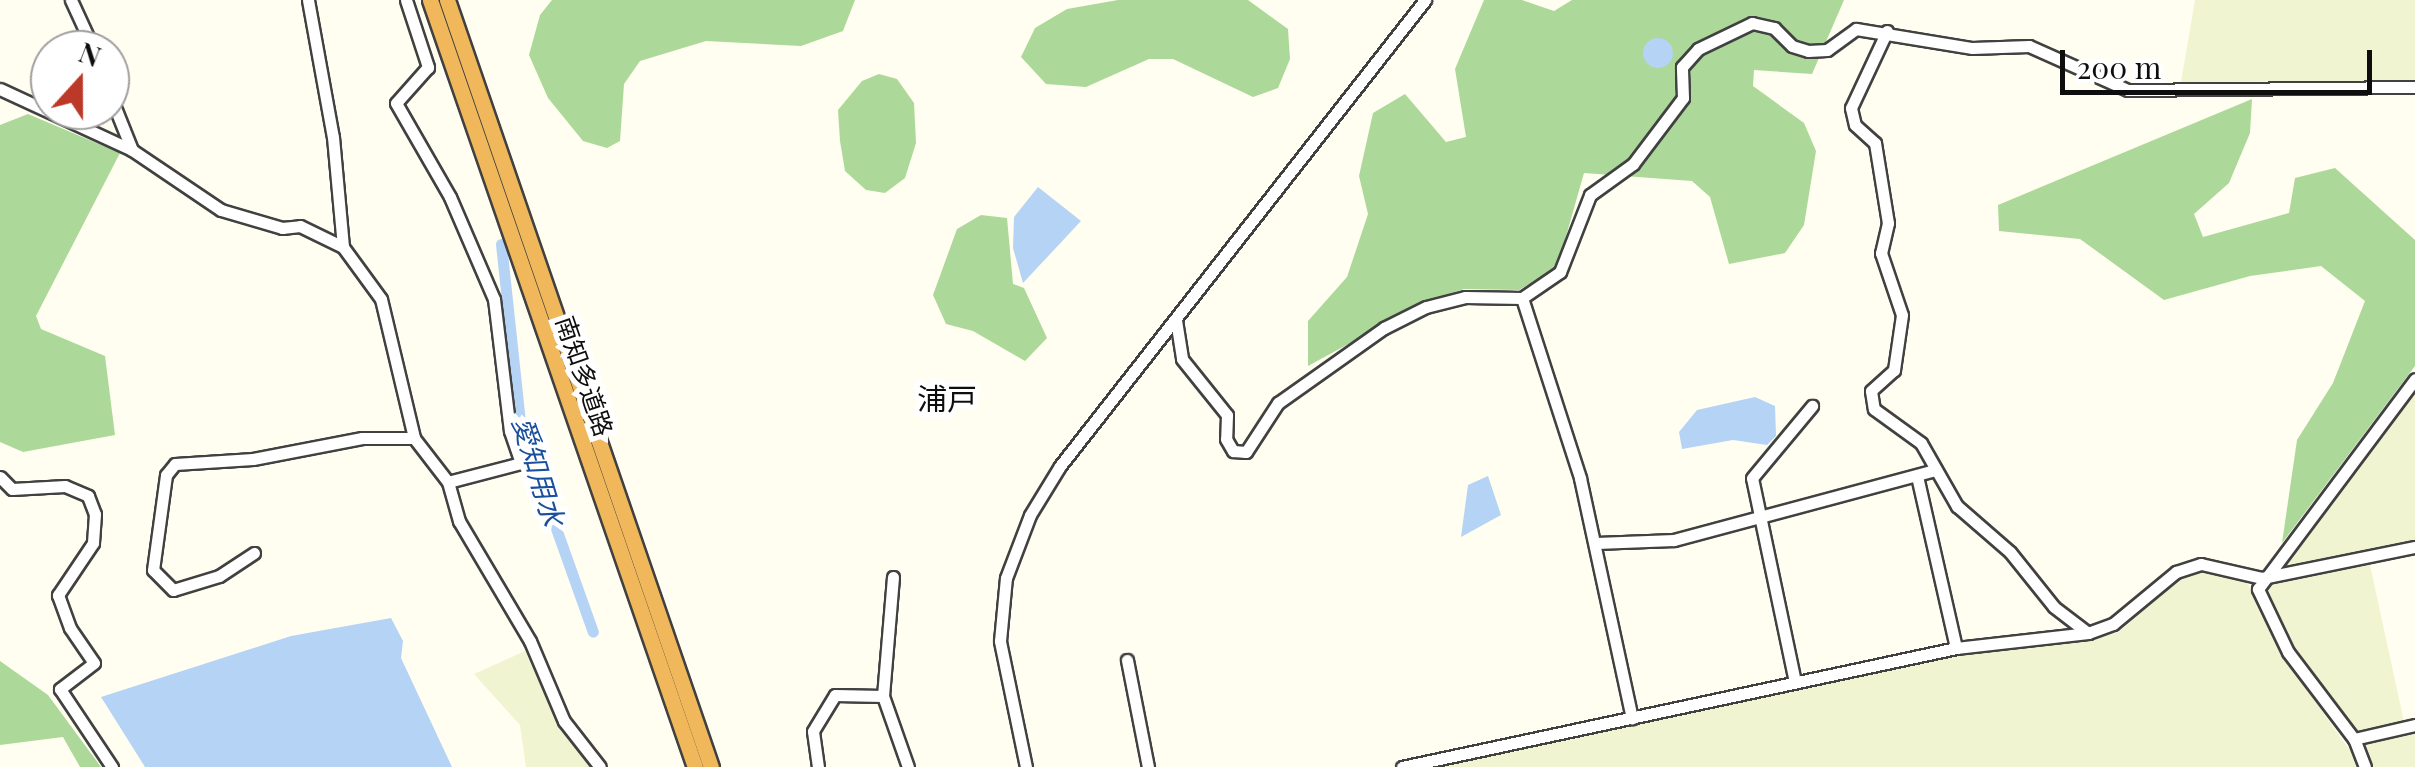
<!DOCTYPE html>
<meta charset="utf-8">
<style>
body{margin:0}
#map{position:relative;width:2415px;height:767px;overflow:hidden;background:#fffef0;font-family:"Playfair Display","Noto Sans JP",serif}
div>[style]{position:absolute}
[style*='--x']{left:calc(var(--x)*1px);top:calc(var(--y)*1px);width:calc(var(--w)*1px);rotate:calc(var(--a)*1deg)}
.farmland>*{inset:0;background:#f1f4d0}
.forest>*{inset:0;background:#acd999}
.water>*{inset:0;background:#b5d3f5}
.round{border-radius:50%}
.canal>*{height:11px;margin:-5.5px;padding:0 5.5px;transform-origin:5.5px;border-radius:5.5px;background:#b5d3f5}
.roads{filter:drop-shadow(2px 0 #414141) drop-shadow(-2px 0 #414141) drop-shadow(0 2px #414141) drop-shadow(0 -2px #414141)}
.minor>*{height:11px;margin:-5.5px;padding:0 5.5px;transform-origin:5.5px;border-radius:5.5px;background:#fff}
.highway>*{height:15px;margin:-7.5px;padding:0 7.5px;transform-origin:7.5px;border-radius:7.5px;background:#f1b85b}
span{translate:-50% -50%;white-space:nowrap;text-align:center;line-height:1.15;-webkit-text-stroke:10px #fff;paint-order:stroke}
.street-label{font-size:25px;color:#0e0e0e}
.water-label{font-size:28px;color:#1a4f9e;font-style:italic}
.quarter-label{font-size:30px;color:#0e0e0e}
.north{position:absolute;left:30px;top:30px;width:100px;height:100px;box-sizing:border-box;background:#fff;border:2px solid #9f9f9f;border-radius:50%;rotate:21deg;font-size:28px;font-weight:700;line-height:40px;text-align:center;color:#0e0e0e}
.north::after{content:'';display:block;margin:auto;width:35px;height:45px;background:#bc3929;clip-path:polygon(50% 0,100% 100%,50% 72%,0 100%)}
.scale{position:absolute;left:2060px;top:50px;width:312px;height:45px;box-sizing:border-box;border:5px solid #0e0e0e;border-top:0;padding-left:12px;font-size:30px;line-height:35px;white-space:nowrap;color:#0e0e0e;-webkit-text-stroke:8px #fff;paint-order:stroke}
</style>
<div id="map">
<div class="farmland">
<div style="clip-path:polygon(2195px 0,2415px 0,2415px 81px,2181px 82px)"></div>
<div style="clip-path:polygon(2415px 389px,2415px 541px,2367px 551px,2404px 722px,2356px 733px,2294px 652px,2264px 589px)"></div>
<div style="clip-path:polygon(2202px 571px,2234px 574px,2248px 584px,2283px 656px,2348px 748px,2415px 734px,2415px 767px,1441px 767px,1967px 654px,2093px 640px,2119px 632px,2181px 577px)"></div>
<div style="clip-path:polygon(525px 651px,558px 723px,592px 767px,526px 767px,520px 725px,474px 674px)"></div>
</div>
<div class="forest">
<div style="clip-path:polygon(552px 0,855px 0,843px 31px,801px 46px,706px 41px,640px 61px,624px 84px,620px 141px,607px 148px,583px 141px,548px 98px,529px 55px,540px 15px)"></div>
<div style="clip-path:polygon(1118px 0,1248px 0,1288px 29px,1290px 59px,1278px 88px,1253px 97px,1173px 59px,1149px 59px,1086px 87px,1046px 84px,1021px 57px,1035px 28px,1067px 9px)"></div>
<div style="clip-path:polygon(1484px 0,1522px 0,1554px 11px,1572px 0,1844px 0,1812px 74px,1754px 70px,1753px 86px,1804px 123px,1816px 151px,1804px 225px,1785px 253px,1729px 264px,1710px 197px,1692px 181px,1584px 173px,1557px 268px,1519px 290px,1464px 289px,1425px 302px,1308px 366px,1308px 321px,1347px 277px,1368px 214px,1359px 176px,1373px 113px,1405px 94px,1446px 142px,1466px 137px,1455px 69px)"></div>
<div style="clip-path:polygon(879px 74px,897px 79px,914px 103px,916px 143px,905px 178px,885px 193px,866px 190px,845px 171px,840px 141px,838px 110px,862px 81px)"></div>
<div style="clip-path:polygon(2252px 99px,2250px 133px,2229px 183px,2194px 214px,2203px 237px,2289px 213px,2295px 178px,2335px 168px,2415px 240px,2415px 366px,2282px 543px,2297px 440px,2333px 383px,2365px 301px,2321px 266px,2250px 276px,2164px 300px,2080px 239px,1999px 231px,1998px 205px)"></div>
<div style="clip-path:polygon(28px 114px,120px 153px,36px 316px,41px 329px,105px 356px,115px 435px,23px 452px,0 442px,0 125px)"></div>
<div style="clip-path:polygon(981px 215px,1007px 218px,1013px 284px,1024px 288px,1047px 338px,1025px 361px,973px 331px,946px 324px,933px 295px,957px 229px)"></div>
<div style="clip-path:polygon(0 661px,48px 695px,101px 767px,80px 767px,63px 737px,0 745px)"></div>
</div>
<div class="water">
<div class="round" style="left:1643px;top:38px;width:30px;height:30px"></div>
<div style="clip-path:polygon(1038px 187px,1081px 221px,1023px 283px,1013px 248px,1014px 217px)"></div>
<div style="clip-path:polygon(1755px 397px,1775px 406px,1776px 436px,1767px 445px,1733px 440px,1682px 449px,1679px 432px,1697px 410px)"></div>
<div style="clip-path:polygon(1488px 476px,1501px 515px,1461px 537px,1468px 485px)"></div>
<div style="clip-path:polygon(391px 618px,403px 641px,401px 658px,452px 767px,145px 767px,101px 697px,291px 636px)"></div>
</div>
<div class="canal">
<div style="--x:501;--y:244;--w:187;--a:83.9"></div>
<div style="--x:521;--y:430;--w:214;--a:70.4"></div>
</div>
<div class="roads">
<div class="minor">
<div style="--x:71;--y:0;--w:55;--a:65.3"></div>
<div style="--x:308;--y:0;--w:139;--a:79.7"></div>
<div style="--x:333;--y:137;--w:110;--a:84.8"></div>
<div style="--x:406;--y:0;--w:71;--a:71.8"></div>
<div style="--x:428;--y:67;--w:48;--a:131.6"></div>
<div style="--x:396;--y:103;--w:108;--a:60.1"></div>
<div style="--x:450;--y:197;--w:111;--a:66.7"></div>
<div style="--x:494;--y:299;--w:133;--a:83.1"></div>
<div style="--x:510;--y:431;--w:34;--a:71"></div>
<div style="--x:521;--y:463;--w:75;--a:165.4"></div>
<div style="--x:1887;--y:31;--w:85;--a:115.1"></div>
<div style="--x:1851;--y:108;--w:17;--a:77"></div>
<div style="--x:1855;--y:125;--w:27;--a:42"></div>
<div style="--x:1875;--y:143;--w:81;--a:80.8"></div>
<div style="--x:1888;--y:223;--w:31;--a:103"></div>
<div style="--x:1881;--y:253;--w:65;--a:71.3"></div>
<div style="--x:1902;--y:315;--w:56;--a:98.3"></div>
<div style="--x:1894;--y:370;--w:31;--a:138"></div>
<div style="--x:1871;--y:391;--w:18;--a:81"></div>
<div style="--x:1874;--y:409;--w:58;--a:35.9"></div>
<div style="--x:1921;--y:443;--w:73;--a:60.3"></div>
<div style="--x:1957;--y:506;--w:70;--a:41"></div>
<div style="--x:2010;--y:552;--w:70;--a:51.3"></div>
<div style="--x:2054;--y:607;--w:43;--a:37.4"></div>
<div style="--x:0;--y:89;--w:145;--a:24.8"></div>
<div style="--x:132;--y:150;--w:107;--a:34"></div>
<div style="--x:221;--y:210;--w:64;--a:16.4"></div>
<div style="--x:282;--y:228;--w:18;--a:-6"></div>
<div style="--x:300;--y:226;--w:48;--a:26"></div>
<div style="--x:343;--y:247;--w:64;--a:53.8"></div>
<div style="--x:381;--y:299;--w:143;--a:76.6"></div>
<div style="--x:414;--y:438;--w:56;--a:52.3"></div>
<div style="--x:448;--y:482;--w:41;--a:74.2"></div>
<div style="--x:459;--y:521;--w:139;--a:59.4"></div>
<div style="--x:530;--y:641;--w:87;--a:67"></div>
<div style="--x:564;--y:721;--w:58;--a:52"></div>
<div style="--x:110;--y:95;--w:59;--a:68.2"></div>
<div style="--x:1522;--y:298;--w:189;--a:72.1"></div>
<div style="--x:1580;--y:478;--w:246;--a:77.8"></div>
<div style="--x:1176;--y:320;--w:39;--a:81"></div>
<div style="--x:1182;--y:359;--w:72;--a:51.2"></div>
<div style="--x:1227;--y:415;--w:24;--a:92"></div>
<div style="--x:1226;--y:439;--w:14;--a:60"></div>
<div style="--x:1233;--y:451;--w:13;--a:4"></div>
<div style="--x:1246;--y:452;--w:59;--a:-56.9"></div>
<div style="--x:1278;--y:403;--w:130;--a:-35.3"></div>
<div style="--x:1384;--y:328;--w:47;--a:-26.6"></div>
<div style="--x:1426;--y:307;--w:40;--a:-14.4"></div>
<div style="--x:1465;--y:297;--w:57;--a:1"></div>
<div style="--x:1522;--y:298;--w:46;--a:-34.4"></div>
<div style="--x:1560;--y:272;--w:83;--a:-68.7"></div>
<div style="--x:1590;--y:195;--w:53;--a:-35.8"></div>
<div style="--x:1633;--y:164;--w:83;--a:-52.9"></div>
<div style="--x:1683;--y:98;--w:31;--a:-92"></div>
<div style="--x:1682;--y:67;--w:24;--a:-48"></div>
<div style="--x:1698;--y:49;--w:60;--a:-25.7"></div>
<div style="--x:1752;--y:23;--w:23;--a:13"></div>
<div style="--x:1774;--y:28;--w:25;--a:45"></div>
<div style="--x:1792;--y:46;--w:17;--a:17"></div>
<div style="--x:1808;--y:51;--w:19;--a:-3"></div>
<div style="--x:1827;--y:50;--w:36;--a:-36"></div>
<div style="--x:1856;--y:29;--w:118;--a:9.3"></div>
<div style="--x:1972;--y:48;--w:57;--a:-2"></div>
<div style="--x:2029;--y:46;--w:108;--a:24"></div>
<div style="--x:2128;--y:90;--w:287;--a:-0.6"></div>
<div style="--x:1917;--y:476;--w:176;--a:77.2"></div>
<div style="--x:0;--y:477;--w:17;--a:45"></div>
<div style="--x:12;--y:489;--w:53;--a:-3.2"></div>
<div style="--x:65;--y:486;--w:25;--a:23"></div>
<div style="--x:88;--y:496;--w:19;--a:69"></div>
<div style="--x:95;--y:514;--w:29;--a:94"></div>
<div style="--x:93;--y:543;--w:63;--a:123.9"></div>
<div style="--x:58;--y:595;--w:35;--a:70"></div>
<div style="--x:70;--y:628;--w:42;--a:55.6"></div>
<div style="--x:94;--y:663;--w:43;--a:142.6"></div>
<div style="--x:60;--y:689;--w:94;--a:56.3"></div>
<div style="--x:1596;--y:543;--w:78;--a:-2.2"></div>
<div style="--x:1674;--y:540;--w:271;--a:-15"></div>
<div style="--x:254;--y:553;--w:42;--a:146.7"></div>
<div style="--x:219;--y:576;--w:48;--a:163.1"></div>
<div style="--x:173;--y:590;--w:28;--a:-135"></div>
<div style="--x:153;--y:570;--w:96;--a:-82.2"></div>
<div style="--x:166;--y:475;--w:14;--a:-51"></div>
<div style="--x:175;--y:464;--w:78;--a:-3.7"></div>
<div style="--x:253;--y:459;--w:111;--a:-10.9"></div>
<div style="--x:362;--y:438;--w:52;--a:0"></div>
<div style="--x:893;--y:577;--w:119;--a:94.8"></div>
<div style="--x:883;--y:696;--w:75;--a:70.6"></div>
<div style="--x:1127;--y:660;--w:109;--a:78.9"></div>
<div style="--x:1795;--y:682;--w:208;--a:-101.9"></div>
<div style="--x:1752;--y:478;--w:94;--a:-50.2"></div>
<div style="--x:2354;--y:739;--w:63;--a:-12.9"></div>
<div style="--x:818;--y:767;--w:36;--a:-98"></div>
<div style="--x:813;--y:731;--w:42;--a:-58.6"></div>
<div style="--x:835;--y:695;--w:48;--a:1.2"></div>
<div style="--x:1026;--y:767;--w:129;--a:-101.7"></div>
<div style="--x:1000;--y:641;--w:63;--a:-84.6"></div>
<div style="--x:1006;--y:578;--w:67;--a:-69.1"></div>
<div style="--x:1030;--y:515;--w:57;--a:-58.5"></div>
<div style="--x:1060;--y:466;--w:592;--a:-51.93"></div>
<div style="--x:1402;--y:767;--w:567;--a:-12.12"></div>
<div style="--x:1956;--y:648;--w:133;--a:-6.5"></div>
<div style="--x:2088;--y:633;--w:27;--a:-20"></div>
<div style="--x:2113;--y:624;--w:82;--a:-39.5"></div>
<div style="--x:2176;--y:572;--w:26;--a:-18"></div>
<div style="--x:2201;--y:564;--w:63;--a:12.9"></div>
<div style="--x:2262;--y:578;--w:156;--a:-11.5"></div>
<div style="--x:2365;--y:767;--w:30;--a:-111"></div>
<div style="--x:2354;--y:739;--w:109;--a:-127.2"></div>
<div style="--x:2288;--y:652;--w:70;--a:-115.5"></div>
<div style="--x:2258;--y:589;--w:262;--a:-53.2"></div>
</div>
<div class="highway">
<div style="--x:430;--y:0;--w:811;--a:70.94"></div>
<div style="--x:447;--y:0;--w:811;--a:71.01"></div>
</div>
</div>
<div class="street-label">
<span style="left:585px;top:376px;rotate:71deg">南知多道路</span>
</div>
<div class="water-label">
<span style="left:539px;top:471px;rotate:73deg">愛知用水</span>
</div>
<div class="quarter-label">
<span style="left:947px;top:398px">浦戸</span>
</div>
<div class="north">N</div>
<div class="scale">200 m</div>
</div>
